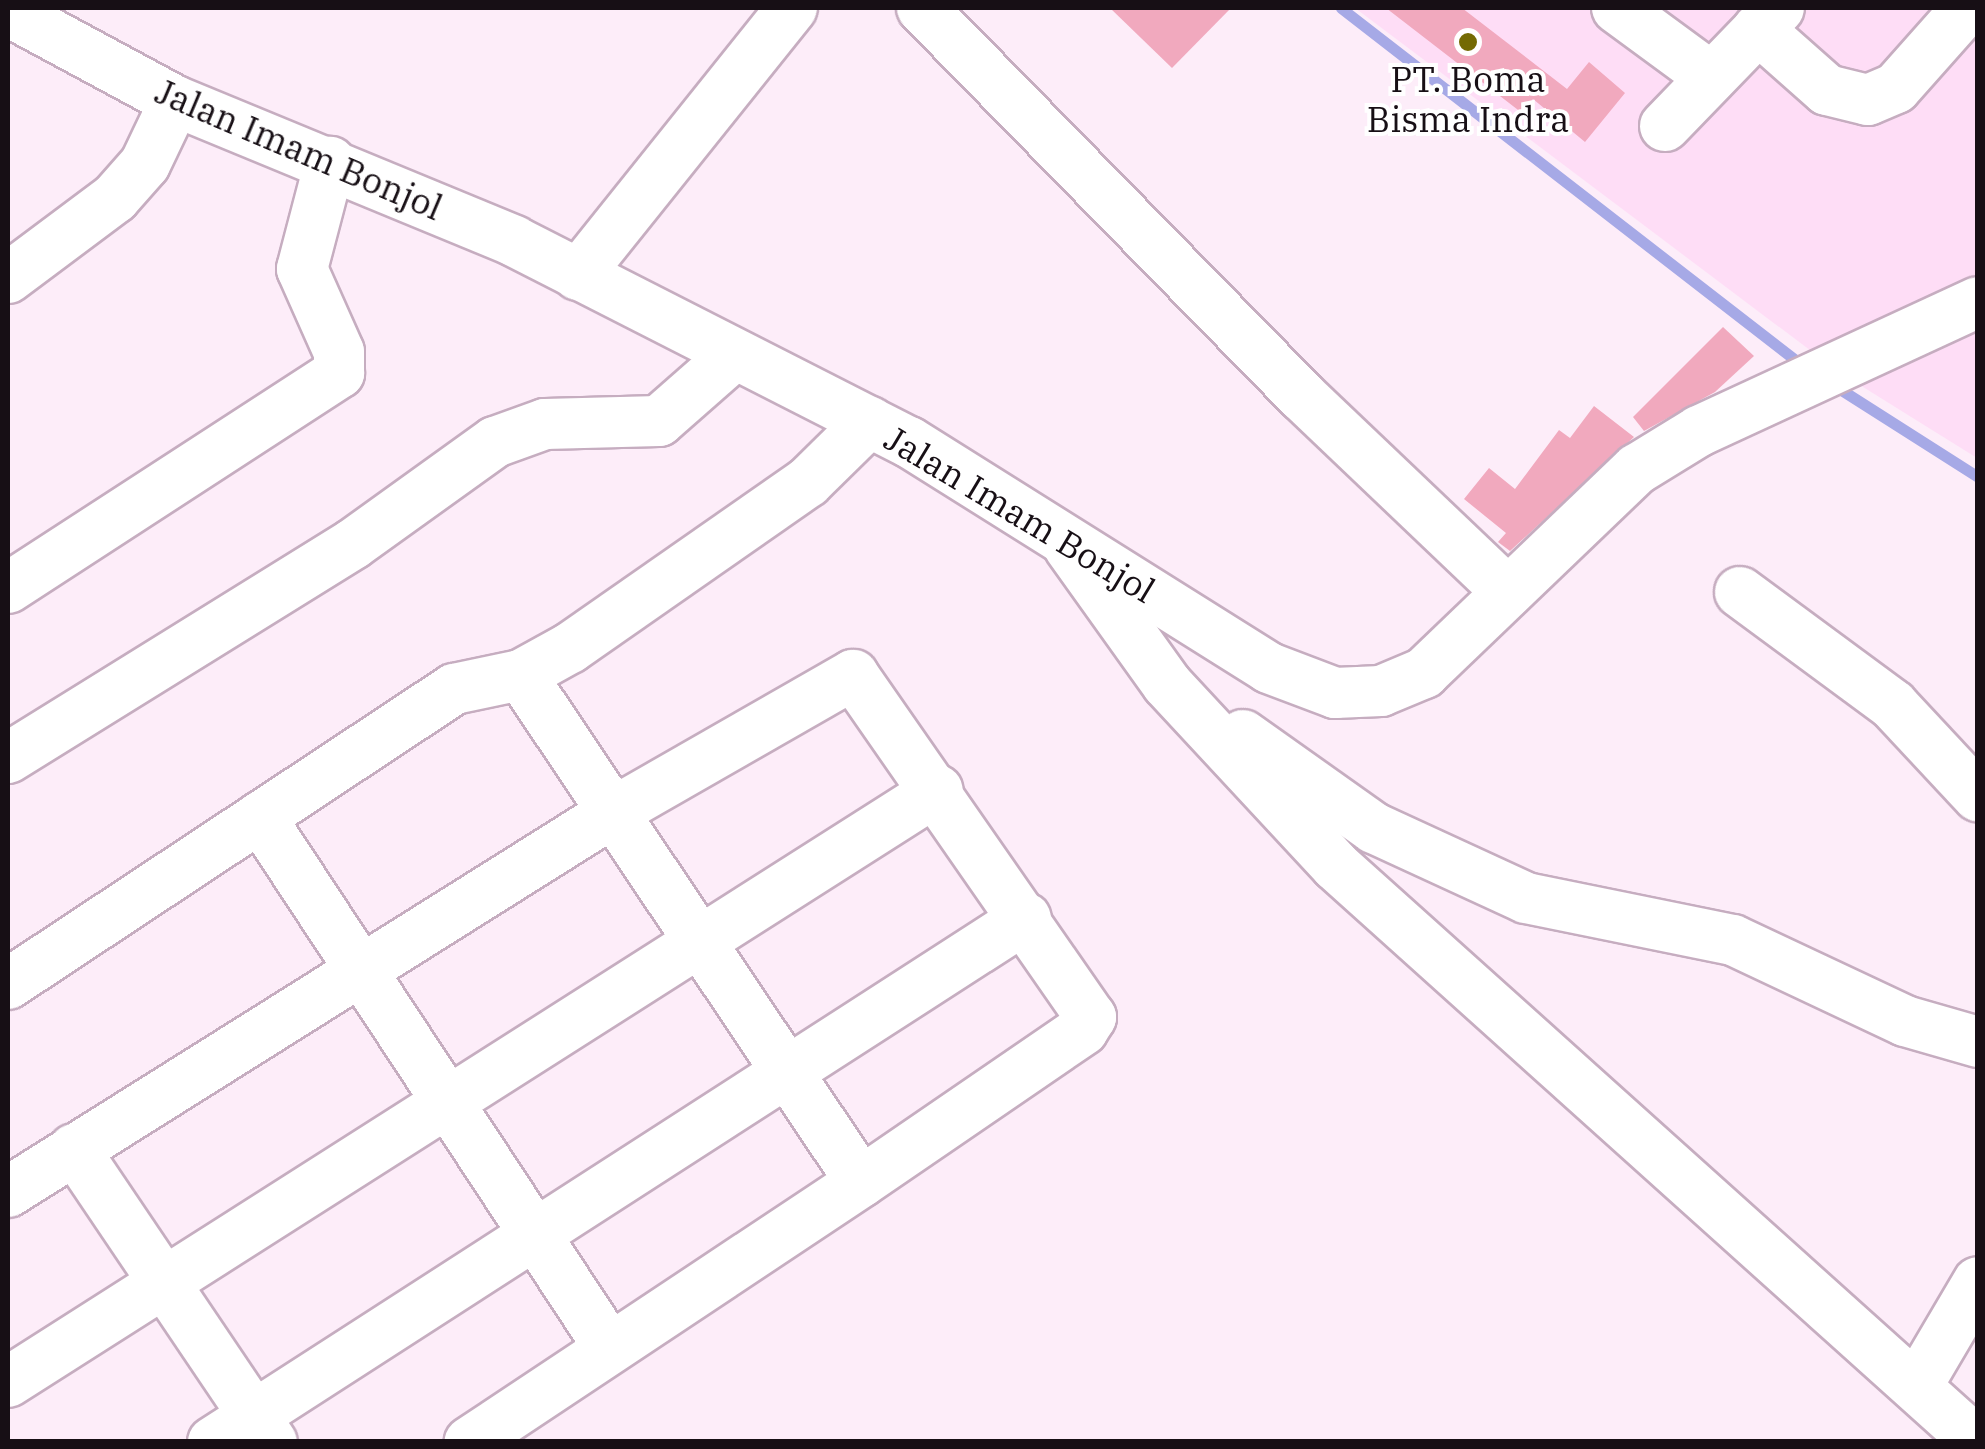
<!DOCTYPE html>
<style>
body{margin:0}
#map{position:relative;width:1985px;height:1449px;overflow:hidden;background:#fdedf9;font-family:"IBM Plex Serif",serif}
div>[style]{position:absolute}
[style*='--x']{left:calc(var(--x)*1px);top:calc(var(--y)*1px);width:calc(var(--w)*1px);rotate:calc(var(--a)*1deg)}
.built>*{inset:0;background:#feddf6}
.stream>*{height:11px;margin:-5.5px;padding:0 5.5px;transform-origin:5.5px;border-radius:5.5px;background:#a6a9e6}
.building>*{inset:0;background:#f1a9be}
.roads{filter:drop-shadow(2px 0 #c6adc0) drop-shadow(-2px 0 #c6adc0) drop-shadow(0 2px #c6adc0) drop-shadow(0 -2px #c6adc0)}
.minor>*{height:50px;margin:-25px;padding:0 25px;transform-origin:25px;border-radius:25px;background:#fff}
.dots>*{width:28px;height:28px;translate:-50% -50%;box-sizing:border-box;border:5px solid #fff;border-radius:50%}
span{translate:-50% -50%;white-space:nowrap;text-align:center;line-height:1.15;-webkit-text-stroke:8px #fff;paint-order:stroke}
.poi-label{font-size:35px;color:#170f15}
.street-label{font-size:35px;color:#170f15}
.frame{position:absolute;inset:0;border:10px solid #170f15;pointer-events:none}
</style>
<div id="map">
<div class="built">
<div style="clip-path:polygon(1355px 8px,1977px 8px,1977px 458px,1839px 372px)"></div>
</div>
<div class="stream">
<div style="--x:1341;--y:8;--w:584;--a:37.77"></div>
<div style="--x:1832;--y:384;--w:173;--a:32.5"></div>
</div>
<div class="building">
<div style="clip-path:polygon(1110px 8px,1231px 8px,1172px 68px)"></div>
<div style="clip-path:polygon(1386px 8px,1462px 8px,1567px 89px,1589px 62px,1625px 93px,1585px 142px,1533px 99px,1522px 113px)"></div>
<div style="clip-path:polygon(1723px 327px,1754px 356px,1715px 392px,1644px 431px,1633px 417px)"></div>
<div style="clip-path:polygon(1594px 406px,1634px 437px,1510px 551px,1498px 542px,1506px 533px,1464px 499px,1489px 468px,1515px 489px,1559px 430px,1570px 438px)"></div>
</div>
<div class="roads">
<div class="minor">
<div style="--x:922;--y:8;--w:543;--a:45.6"></div>
<div style="--x:1302;--y:396;--w:284;--a:43.6"></div>
<div style="--x:1617;--y:8;--w:117;--a:36.3"></div>
<div style="--x:8;--y:11;--w:190;--a:28.3"></div>
<div style="--x:175;--y:101;--w:367;--a:22.4"></div>
<div style="--x:514;--y:241;--w:443;--a:27"></div>
<div style="--x:909;--y:442;--w:425;--a:32.1"></div>
<div style="--x:1269;--y:668;--w:71;--a:20.7"></div>
<div style="--x:1335;--y:693;--w:46;--a:-2.5"></div>
<div style="--x:1381;--y:691;--w:47;--a:-22.7"></div>
<div style="--x:1424;--y:673;--w:295;--a:-43.8"></div>
<div style="--x:1637;--y:469;--w:73;--a:-31.5"></div>
<div style="--x:1699;--y:431;--w:307;--a:-24.8"></div>
<div style="--x:1758;--y:29;--w:92;--a:41.5"></div>
<div style="--x:1827;--y:90;--w:42;--a:13.7"></div>
<div style="--x:1868;--y:100;--w:30;--a:-23"></div>
<div style="--x:1896;--y:88;--w:107;--a:-48.4"></div>
<div style="--x:1665;--y:126;--w:164;--a:-46"></div>
<div style="--x:578;--y:275;--w:342;--a:-51.3"></div>
<div style="--x:8;--y:278;--w:134;--a:-36.8"></div>
<div style="--x:115;--y:198;--w:45;--a:-48.6"></div>
<div style="--x:145;--y:164;--w:70;--a:-64.5"></div>
<div style="--x:1069;--y:547;--w:168;--a:54.4"></div>
<div style="--x:1167;--y:684;--w:248;--a:47.1"></div>
<div style="--x:1336;--y:866;--w:862;--a:41.94"></div>
<div style="--x:8;--y:588;--w:395;--a:-33"></div>
<div style="--x:339;--y:373;--w:21;--a:-90"></div>
<div style="--x:339;--y:352;--w:91;--a:-114"></div>
<div style="--x:302;--y:269;--w:111;--a:-75.3"></div>
<div style="--x:1740;--y:592;--w:190;--a:36.4"></div>
<div style="--x:1893;--y:705;--w:125;--a:47"></div>
<div style="--x:521;--y:675;--w:610;--a:56.15"></div>
<div style="--x:1243;--y:735;--w:161;--a:35.4"></div>
<div style="--x:1374;--y:828;--w:167;--a:24.7"></div>
<div style="--x:1526;--y:898;--w:211;--a:11.5"></div>
<div style="--x:1733;--y:940;--w:190;--a:25.2"></div>
<div style="--x:1905;--y:1021;--w:76;--a:16"></div>
<div style="--x:8;--y:758;--w:406;--a:-31.8"></div>
<div style="--x:353;--y:544;--w:175;--a:-35.7"></div>
<div style="--x:495;--y:442;--w:53;--a:-19.8"></div>
<div style="--x:545;--y:424;--w:114;--a:-1.5"></div>
<div style="--x:659;--y:421;--w:100;--a:-41.3"></div>
<div style="--x:260;--y:817;--w:635;--a:56.64"></div>
<div style="--x:8;--y:984;--w:535;--a:-33.48"></div>
<div style="--x:454;--y:689;--w:68;--a:-11.8"></div>
<div style="--x:521;--y:675;--w:56;--a:-28.9"></div>
<div style="--x:570;--y:648;--w:290;--a:-34.9"></div>
<div style="--x:808;--y:482;--w:86;--a:-44.5"></div>
<div style="--x:74;--y:1149;--w:354;--a:56"></div>
<div style="--x:8;--y:1192;--w:713;--a:-32.11"></div>
<div style="--x:612;--y:813;--w:278;--a:-29.8"></div>
<div style="--x:853;--y:675;--w:417;--a:55.2"></div>
<div style="--x:1091;--y:1017;--w:15;--a:122"></div>
<div style="--x:1083;--y:1030;--w:269;--a:145.6"></div>
<div style="--x:861;--y:1182;--w:470;--a:146.4"></div>
<div style="--x:8;--y:1382;--w:1102;--a:-32.48"></div>
<div style="--x:1918;--y:1384;--w:118;--a:-59.5"></div>
<div style="--x:213;--y:1442;--w:967;--a:-32.8"></div>
</div>
</div>
<div class="dots">
<div style="left:1468px;top:42px;background:#746a03"></div>
</div>
<div class="poi-label">
<span style="left:1468px;top:99px">PT. Boma<br>Bisma Indra</span>
</div>
<div class="street-label">
<span style="left:299px;top:149px;rotate:23deg">Jalan Imam Bonjol</span>
<span style="left:1020px;top:514px;rotate:31deg">Jalan Imam Bonjol</span>
</div>
<div class="frame"></div>
</div>
